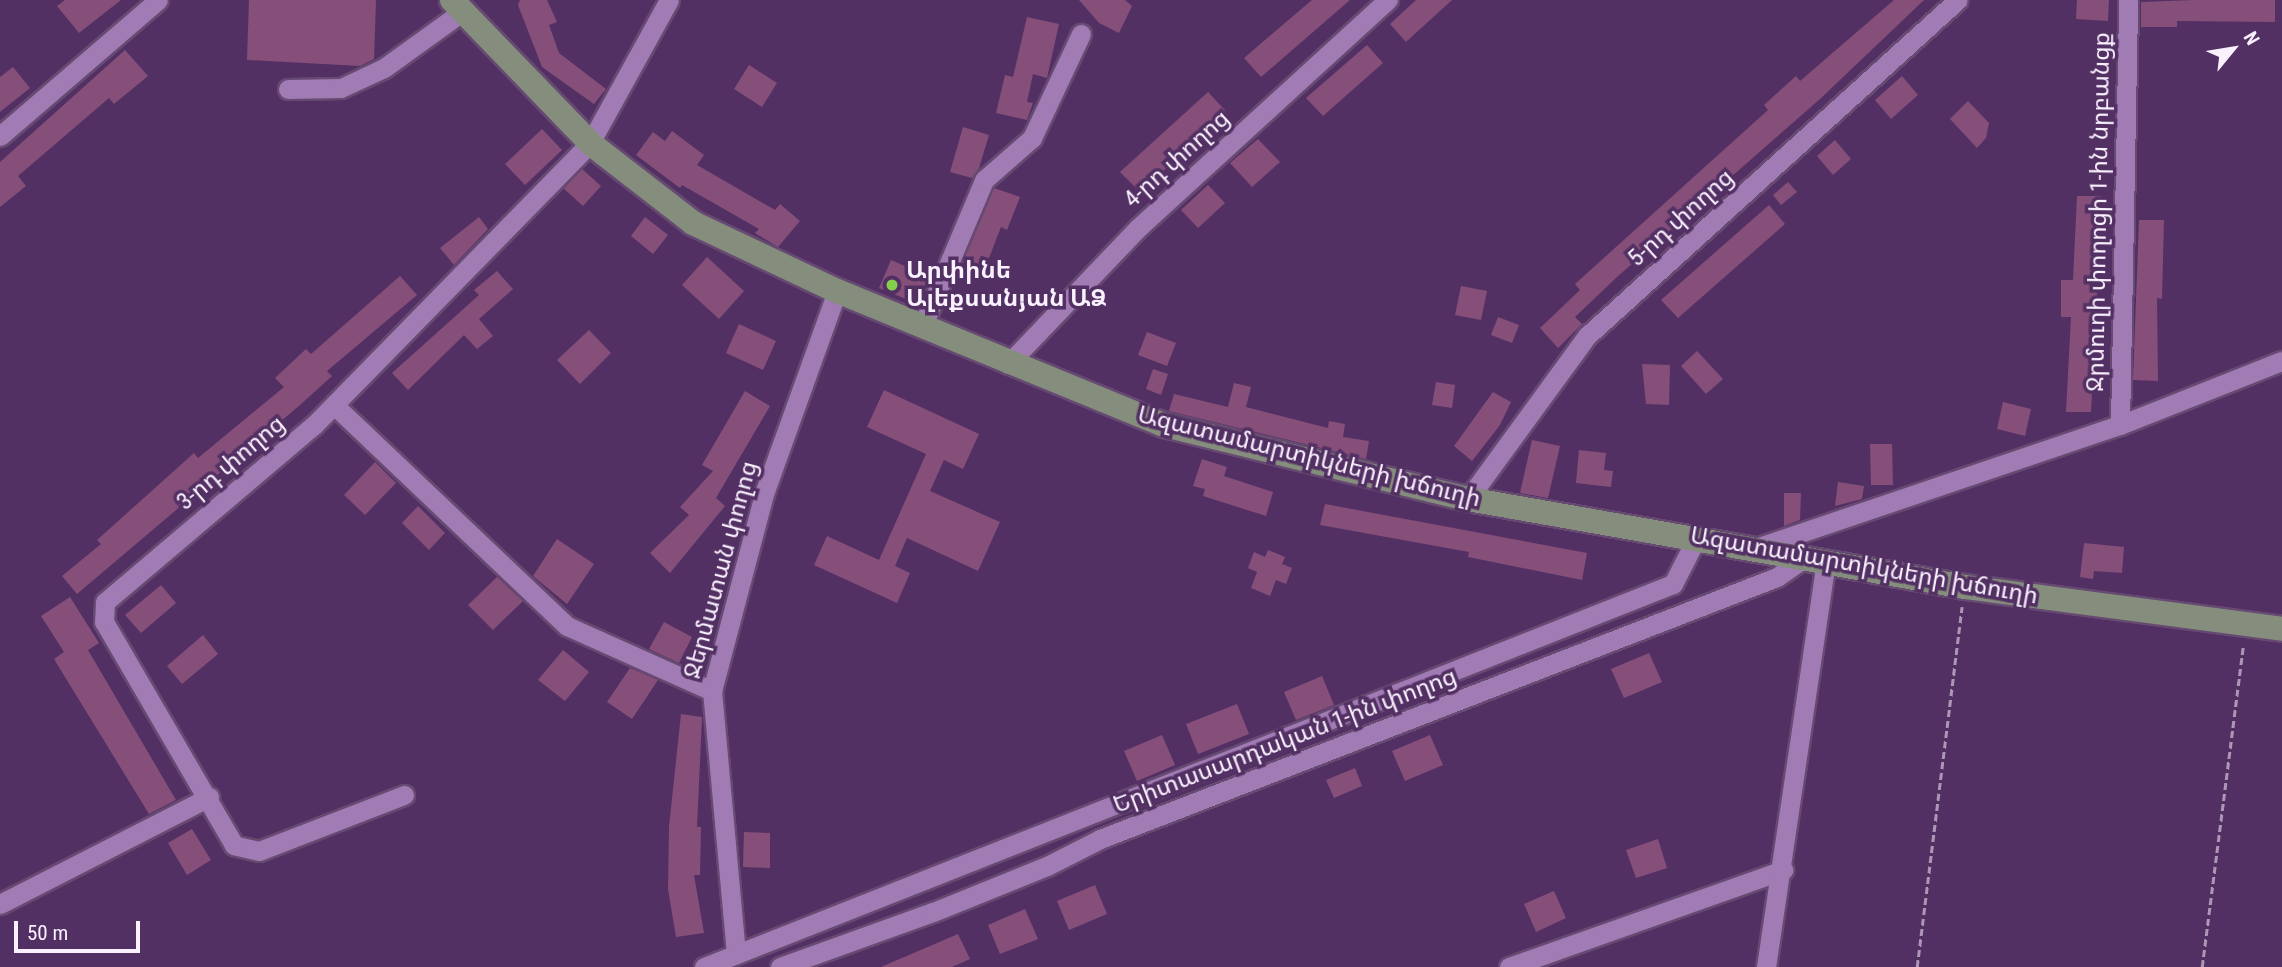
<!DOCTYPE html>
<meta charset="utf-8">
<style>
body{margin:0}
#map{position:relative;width:2282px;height:967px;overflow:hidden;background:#533063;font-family:"Roboto Condensed","Noto Sans Armenian",sans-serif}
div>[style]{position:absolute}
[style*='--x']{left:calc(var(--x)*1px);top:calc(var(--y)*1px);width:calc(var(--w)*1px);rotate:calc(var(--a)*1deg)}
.building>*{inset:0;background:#854f7a}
.path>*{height:2.5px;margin-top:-1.25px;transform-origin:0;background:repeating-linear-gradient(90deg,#ac98b6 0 7px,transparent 0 10.5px)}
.roads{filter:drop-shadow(2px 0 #664a72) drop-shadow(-2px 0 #664a72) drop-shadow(0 2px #664a72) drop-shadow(0 -2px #664a72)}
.minor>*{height:19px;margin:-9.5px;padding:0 9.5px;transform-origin:9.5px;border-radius:9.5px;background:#a17bb3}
.major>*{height:24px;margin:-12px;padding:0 12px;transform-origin:12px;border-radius:12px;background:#858e7d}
.dots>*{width:19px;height:19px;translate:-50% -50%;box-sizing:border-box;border:4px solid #533063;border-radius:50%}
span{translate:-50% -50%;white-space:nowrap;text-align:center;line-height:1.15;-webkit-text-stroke:7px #533063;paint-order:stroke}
.street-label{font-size:24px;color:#f9f1fe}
.poi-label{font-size:24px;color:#f9f1fe;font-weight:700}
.left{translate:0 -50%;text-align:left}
.north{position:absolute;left:2198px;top:14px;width:70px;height:70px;-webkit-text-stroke:5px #533063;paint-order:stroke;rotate:60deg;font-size:19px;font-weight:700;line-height:28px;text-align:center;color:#f9f1fe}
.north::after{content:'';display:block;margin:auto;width:24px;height:32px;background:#f9f1fe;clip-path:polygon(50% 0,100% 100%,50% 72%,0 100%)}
.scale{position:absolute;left:14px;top:921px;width:126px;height:32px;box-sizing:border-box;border:4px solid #f9f1fe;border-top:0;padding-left:9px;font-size:21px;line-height:24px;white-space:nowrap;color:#f9f1fe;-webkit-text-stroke:5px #533063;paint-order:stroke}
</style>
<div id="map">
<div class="building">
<div style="clip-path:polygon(65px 0,121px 0,79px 33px,57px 6px)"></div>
<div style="clip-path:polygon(249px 0,376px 0,374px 59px,360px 66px,247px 60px)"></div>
<div style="clip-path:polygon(520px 0,547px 0,557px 22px,549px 25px,559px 53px,606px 89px,594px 104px,542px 67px,518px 5px)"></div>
<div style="clip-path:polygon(1079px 0,1125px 0,1132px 6px,1119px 33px,1099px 23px)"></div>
<div style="clip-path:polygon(1312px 0,1350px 0,1261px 77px,1244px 58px)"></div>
<div style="clip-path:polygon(1416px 0,1452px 0,1406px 42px,1390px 24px)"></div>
<div style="clip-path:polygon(1894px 0,1924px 0,1820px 99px,1617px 277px,1575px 317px,1582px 324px,1558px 348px,1540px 328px,1580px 290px,1575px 284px,1768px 110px,1764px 105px,1796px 76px,1800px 81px)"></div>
<div style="clip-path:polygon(2077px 0,2109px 0,2108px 21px,2076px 19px)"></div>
<div style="clip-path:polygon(2194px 0,2275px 0,2275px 22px,2177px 21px,2177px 27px,2141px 27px,2141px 2px)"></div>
<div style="clip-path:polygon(1027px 17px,1059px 24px,1047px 78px,1033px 74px,1027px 102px,1033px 103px,1027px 120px,996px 113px,1005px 75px,1013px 77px)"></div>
<div style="clip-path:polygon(1367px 45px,1383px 63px,1323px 116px,1306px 98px)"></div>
<div style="clip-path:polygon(125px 50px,148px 76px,114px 104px,109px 98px,18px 176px,26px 186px,0 207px,0 162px)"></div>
<div style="clip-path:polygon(749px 65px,777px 83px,762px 107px,734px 89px)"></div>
<div style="clip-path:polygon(13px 67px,30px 88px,0 112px,0 77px)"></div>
<div style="clip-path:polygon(1902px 76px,1918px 95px,1891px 119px,1875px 100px)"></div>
<div style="clip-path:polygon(1208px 92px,1225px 110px,1141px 193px,1120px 172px)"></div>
<div style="clip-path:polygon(1968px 101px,1989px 123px,1986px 138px,1977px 148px,1950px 119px)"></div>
<div style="clip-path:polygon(963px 127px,989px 135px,979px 168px,972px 178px,950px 172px)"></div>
<div style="clip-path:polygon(542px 129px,562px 150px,525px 185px,505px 164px)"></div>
<div style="clip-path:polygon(672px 131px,704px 155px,697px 165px,775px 210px,780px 204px,800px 221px,778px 247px,755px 233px,759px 229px,682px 185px,680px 188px,636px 155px,653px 132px,665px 141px)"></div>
<div style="clip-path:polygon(1258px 139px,1280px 162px,1252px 187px,1230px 163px)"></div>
<div style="clip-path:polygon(1835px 140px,1851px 159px,1833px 175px,1817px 156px)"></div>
<div style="clip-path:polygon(582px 169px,601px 186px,583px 206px,563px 188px)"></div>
<div style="clip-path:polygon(1788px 182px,1797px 192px,1781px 205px,1773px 195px)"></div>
<div style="clip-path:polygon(1208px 185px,1225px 203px,1198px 228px,1181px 210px)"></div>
<div style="clip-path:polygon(994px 188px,1020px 197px,1007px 230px,1001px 227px,984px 271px,962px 262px)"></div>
<div style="clip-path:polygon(2077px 196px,2102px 196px,2091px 412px,2066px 412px,2071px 317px,2061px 317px,2061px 280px,2073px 280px)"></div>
<div style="clip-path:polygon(1769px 205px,1785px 224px,1678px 318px,1661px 300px)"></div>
<div style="clip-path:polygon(479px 217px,488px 229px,454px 265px,440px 248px)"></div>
<div style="clip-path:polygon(645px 217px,668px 235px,653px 254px,631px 236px)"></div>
<div style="clip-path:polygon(2139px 220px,2164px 220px,2162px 299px,2157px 298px,2158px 381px,2133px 380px)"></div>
<div style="clip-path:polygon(707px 257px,744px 291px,719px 319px,682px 285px)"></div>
<div style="clip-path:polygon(891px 260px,930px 277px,918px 304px,879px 288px)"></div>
<div style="clip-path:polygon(497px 271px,513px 289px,479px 319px,493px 336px,477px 349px,464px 335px,408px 390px,392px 373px,479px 295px,474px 290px)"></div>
<div style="clip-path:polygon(400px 276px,417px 295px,327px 371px,332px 376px,300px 405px,77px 594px,62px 576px,101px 544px,97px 540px,194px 453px,198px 458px,284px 387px,275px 378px,306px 349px,311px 354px)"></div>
<div style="clip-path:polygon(1461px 286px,1487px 291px,1481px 320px,1455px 315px)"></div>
<div style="clip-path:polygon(1498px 317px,1519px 325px,1512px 343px,1491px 335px)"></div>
<div style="clip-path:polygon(739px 324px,776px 341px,763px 370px,726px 353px)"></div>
<div style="clip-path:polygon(589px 330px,611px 353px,580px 384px,557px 360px)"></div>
<div style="clip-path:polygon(1147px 332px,1176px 343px,1167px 366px,1138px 355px)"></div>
<div style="clip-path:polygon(1697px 351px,1723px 379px,1706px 394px,1681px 366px)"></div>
<div style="clip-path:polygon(1642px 364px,1670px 365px,1669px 405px,1646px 404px)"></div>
<div style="clip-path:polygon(1153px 369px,1168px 374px,1161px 395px,1146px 389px)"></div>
<div style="clip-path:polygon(1436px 382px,1455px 385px,1452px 408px,1432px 405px)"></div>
<div style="clip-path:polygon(1234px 383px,1251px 387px,1246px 407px,1328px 428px,1329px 421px,1345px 424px,1343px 437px,1369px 441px,1366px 459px,1169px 411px,1174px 394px,1228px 407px)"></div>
<div style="clip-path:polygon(884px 390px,979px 434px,963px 469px,944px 460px,930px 491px,1000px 522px,978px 571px,907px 538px,895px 566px,910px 573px,897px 603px,814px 565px,827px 536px,879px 560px,926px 454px,867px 427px)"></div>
<div style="clip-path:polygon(745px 391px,770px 406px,716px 498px,725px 506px,670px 573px,650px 553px,689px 515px,680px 507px,713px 471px,702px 465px)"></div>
<div style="clip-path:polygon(1493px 392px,1511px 402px,1500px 425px,1472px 461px,1454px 446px)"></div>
<div style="clip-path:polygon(2003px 402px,2031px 409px,2025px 436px,1997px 429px)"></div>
<div style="clip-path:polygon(1532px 440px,1560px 446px,1548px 498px,1520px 493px)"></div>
<div style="clip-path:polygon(1870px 444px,1892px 444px,1893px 485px,1871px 485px)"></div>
<div style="clip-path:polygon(1579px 450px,1606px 453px,1604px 470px,1613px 471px,1611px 487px,1576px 483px)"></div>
<div style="clip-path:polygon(1202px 459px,1227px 467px,1224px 476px,1273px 492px,1266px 516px,1203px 496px,1205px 489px,1193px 486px)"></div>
<div style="clip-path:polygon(375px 462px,396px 483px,365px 515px,344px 495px)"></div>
<div style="clip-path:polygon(1838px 482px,1864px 486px,1862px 499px,1835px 506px)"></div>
<div style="clip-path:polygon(1784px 493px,1801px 493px,1800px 520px,1784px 526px)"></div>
<div style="clip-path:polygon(1325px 504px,1587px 553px,1582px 580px,1468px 557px,1469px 552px,1320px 525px)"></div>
<div style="clip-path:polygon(418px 506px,445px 533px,429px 550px,402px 523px)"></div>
<div style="clip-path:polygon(557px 539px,594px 564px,567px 604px,533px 576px)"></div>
<div style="clip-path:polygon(2084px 543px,2124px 547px,2122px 573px,2094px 571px,2093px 579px,2080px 577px)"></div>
<div style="clip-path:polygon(1268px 550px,1285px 557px,1282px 564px,1292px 568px,1286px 584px,1276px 580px,1270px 596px,1251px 588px,1257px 572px,1248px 568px,1254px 552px,1265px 557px)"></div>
<div style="clip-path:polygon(497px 577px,523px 601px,493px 630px,468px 605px)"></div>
<div style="clip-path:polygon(161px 585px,176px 603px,141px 633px,125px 615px)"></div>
<div style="clip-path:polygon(70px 597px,99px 643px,88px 650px,176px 800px,149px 814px,54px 659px,64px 652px,41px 616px)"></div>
<div style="clip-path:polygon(664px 622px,692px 637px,679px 663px,649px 649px)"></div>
<div style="clip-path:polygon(203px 635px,218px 654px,182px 684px,167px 666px)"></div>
<div style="clip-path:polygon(563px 650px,589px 672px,565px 701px,538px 680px)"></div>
<div style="clip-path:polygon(1649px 653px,1662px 682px,1624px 698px,1611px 669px)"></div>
<div style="clip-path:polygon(630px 668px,658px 680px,632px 719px,607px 702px)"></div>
<div style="clip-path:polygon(1322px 676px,1334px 705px,1296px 720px,1284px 692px)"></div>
<div style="clip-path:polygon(1237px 704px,1249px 734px,1198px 754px,1186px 724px)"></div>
<div style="clip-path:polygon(681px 714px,702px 717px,697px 827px,701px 827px,700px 875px,694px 875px,704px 933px,676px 937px,668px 889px,669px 827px)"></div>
<div style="clip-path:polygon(1162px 735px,1175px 765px,1137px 781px,1124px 751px)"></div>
<div style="clip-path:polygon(1430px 735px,1443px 765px,1405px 781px,1392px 751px)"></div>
<div style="clip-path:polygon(1355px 768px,1362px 786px,1334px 798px,1326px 780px)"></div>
<div style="clip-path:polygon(192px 829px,211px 860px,187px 875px,168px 843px)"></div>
<div style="clip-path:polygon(744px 832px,770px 833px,770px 868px,743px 867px)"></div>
<div style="clip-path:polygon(1658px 839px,1667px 868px,1636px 878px,1626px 850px)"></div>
<div style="clip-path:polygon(1095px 885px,1107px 914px,1069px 930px,1057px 901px)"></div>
<div style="clip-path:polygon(1554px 891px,1566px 918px,1536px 932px,1524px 904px)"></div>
<div style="clip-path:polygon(1025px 909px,1038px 939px,1000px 954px,988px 925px)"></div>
<div style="clip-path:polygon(958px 934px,970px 959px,952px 967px,881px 967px)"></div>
</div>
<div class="path">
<div style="--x:1917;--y:967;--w:363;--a:-82.9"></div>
<div style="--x:2202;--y:967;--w:325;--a:-82.7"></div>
</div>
<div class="roads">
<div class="minor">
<div style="--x:288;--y:89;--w:53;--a:-1.1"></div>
<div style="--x:341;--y:88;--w:47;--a:-24.9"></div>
<div style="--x:384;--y:68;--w:97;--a:-35.8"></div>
<div style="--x:0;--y:136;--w:208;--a:-40.7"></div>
<div style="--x:922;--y:327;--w:160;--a:-67.1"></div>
<div style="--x:984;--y:180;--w:64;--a:-41.2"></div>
<div style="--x:1032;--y:138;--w:115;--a:-64.8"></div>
<div style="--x:1008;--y:364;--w:190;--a:-46.3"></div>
<div style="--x:1139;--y:227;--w:337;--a:-42.4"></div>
<div style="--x:334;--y:405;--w:321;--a:43.5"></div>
<div style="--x:567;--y:626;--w:159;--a:24.1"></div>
<div style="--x:2120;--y:425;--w:425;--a:-88.9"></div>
<div style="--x:1468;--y:499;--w:202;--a:-53.9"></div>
<div style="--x:1587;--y:336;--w:500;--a:-42.2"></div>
<div style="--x:1756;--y:548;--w:384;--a:-18.7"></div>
<div style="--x:2120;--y:425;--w:174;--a:-21.6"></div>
<div style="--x:404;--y:795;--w:155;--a:158.9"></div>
<div style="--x:259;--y:851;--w:26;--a:-167"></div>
<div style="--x:234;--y:845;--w:258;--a:-120.2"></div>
<div style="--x:104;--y:622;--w:20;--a:-87"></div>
<div style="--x:105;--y:602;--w:274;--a:-40.3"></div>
<div style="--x:314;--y:425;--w:395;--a:-45.6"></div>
<div style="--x:590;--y:143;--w:163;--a:-61.1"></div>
<div style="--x:0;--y:904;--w:235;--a:-27.1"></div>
<div style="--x:736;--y:954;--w:264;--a:-95.2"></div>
<div style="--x:712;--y:691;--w:207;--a:-75.2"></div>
<div style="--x:765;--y:491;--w:213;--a:-70.2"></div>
<div style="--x:704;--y:967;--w:1042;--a:-21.57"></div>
<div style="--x:1673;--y:584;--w:53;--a:-62.9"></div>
<div style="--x:780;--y:967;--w:163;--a:-19.8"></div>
<div style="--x:933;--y:912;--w:123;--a:-22"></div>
<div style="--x:1047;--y:866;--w:59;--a:-27"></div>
<div style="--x:1100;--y:839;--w:726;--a:-21.16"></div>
<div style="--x:1777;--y:577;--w:35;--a:-35"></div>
<div style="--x:1509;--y:967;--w:291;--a:-19.5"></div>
<div style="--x:1766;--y:967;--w:411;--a:-81.6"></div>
</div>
<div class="major">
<div style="--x:452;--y:0;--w:199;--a:46"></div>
<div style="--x:590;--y:143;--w:130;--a:37.8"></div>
<div style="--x:693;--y:223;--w:159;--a:25.3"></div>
<div style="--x:837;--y:291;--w:353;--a:22.3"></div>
<div style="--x:1164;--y:425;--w:313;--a:13.7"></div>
<div style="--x:1468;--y:499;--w:505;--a:10.04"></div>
<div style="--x:1965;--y:587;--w:320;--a:7.5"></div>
</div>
</div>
<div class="dots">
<div style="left:892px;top:285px;background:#84d04d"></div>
</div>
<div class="street-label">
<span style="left:1177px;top:159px;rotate:-42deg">4-րդ փողոց</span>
<span style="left:2099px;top:212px;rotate:-89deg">Ջրմուղի փողոցի 1-ին նրբանցք</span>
<span style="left:1681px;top:218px;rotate:-42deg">5-րդ փողոց</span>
<span style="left:1309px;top:457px;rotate:14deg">Ազատամարտիկների խճուղի</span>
<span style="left:231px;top:463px;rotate:-40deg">3-րդ փողոց</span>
<span style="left:1864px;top:566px;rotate:10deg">Ազատամարտիկների խճուղի</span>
<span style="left:721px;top:570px;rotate:-75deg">Ջերմատան փողոց</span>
<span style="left:1285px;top:741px;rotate:-21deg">Երիտասարդական 1-ին փողոց</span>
</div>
<div class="poi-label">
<span class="left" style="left:906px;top:285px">Արփինե<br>Ալեքսանյան ԱՁ</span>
</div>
<div class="north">N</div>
<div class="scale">50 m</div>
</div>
